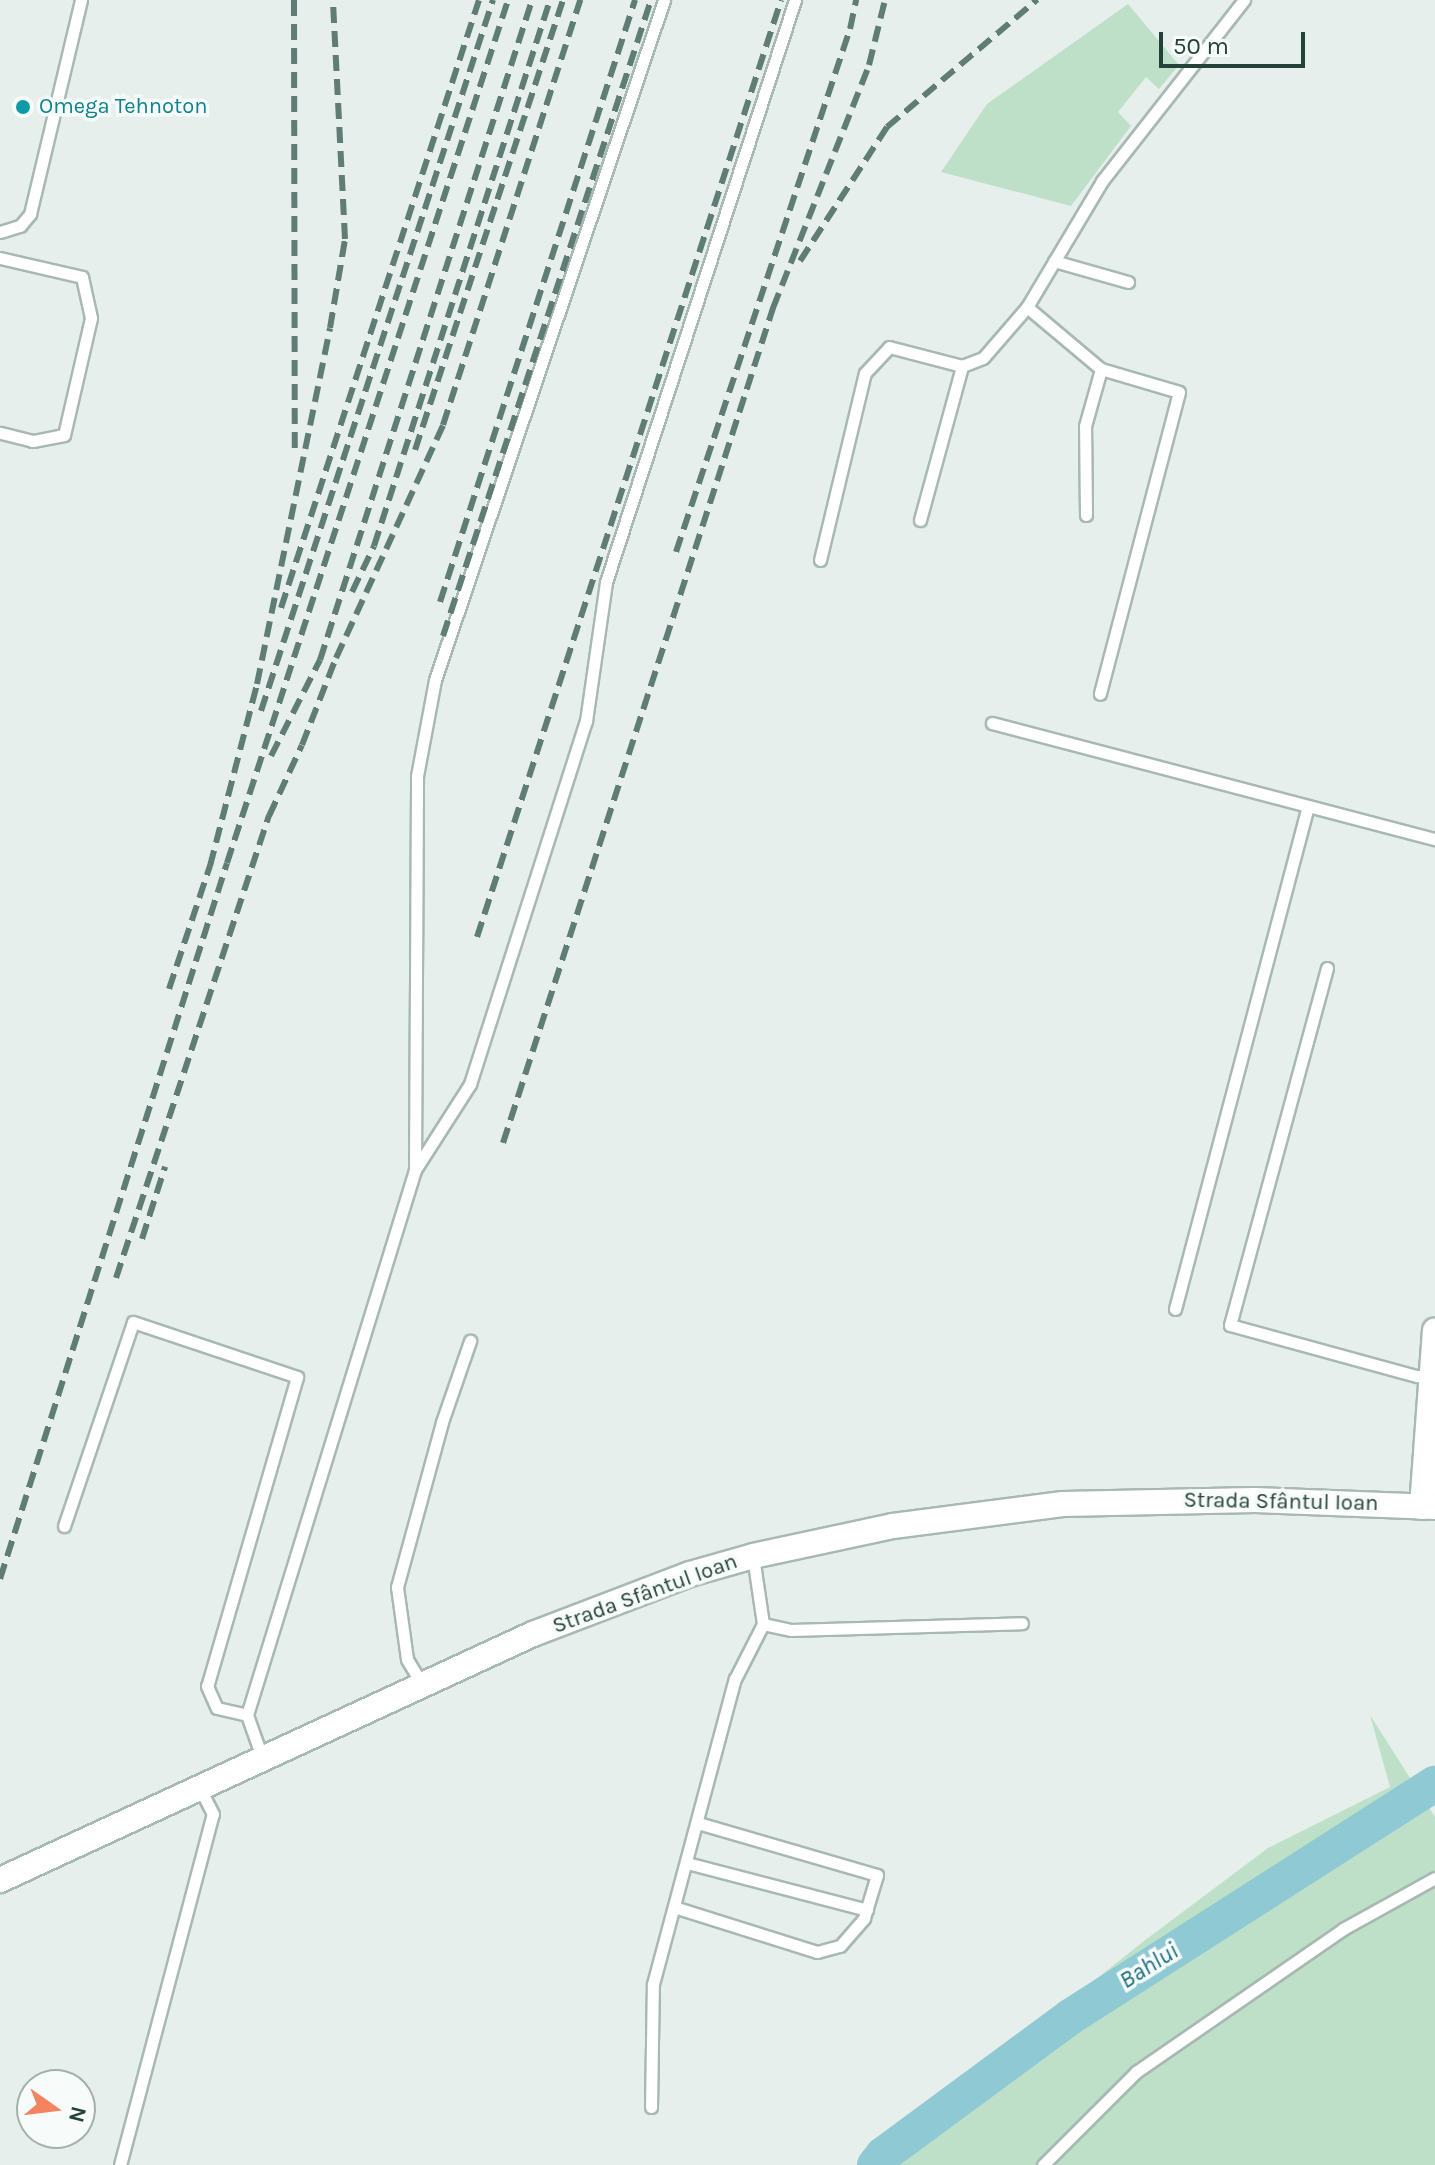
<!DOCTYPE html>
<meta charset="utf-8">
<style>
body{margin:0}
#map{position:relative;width:1435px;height:2165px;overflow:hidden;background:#e6efeb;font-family:Karla,sans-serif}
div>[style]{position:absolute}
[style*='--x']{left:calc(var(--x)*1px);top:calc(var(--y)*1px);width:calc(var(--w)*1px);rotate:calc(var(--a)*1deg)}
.green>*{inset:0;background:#bfe0c8}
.river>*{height:36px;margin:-18px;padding:0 18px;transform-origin:18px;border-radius:18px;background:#8ec9d4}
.roads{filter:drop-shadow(2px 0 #a8b8b2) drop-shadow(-2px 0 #a8b8b2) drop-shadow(0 2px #a8b8b2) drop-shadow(0 -2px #a8b8b2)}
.service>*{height:11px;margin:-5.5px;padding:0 5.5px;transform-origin:5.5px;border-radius:5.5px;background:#fff}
.tertiary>*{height:24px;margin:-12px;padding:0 12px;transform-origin:12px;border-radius:12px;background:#fff}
.secondary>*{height:24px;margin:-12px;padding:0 12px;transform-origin:12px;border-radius:12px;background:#fff}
.rail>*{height:6px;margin-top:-3px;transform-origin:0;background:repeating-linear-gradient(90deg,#5f7d75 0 16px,transparent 0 24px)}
.dots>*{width:22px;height:22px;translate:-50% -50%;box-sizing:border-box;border:4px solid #f7fbf9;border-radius:50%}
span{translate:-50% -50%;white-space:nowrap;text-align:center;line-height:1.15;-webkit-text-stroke:7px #f7fbf9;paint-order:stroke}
.culture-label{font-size:22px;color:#0d838f}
.left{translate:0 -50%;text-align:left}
.street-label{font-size:22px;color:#24423a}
.water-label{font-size:24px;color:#1c6f80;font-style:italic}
.north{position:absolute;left:16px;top:2069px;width:80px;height:80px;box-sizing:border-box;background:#f7fbf9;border:2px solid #a3b1ad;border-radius:50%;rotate:104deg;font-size:22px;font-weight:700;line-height:32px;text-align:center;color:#24423a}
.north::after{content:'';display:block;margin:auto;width:28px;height:36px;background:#f4845f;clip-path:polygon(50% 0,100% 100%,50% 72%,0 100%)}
.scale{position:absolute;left:1159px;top:32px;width:146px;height:36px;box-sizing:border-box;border:4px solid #24423a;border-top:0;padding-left:10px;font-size:24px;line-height:28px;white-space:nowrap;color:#24423a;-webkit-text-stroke:6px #f7fbf9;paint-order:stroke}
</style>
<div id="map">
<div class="green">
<div style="clip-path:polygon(1128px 4px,1179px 65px,1159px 89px,1146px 77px,1118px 112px,1131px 126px,1071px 206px,941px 172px,987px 104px)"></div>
<div style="clip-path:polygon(1370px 1715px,1435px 1817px,1435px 2165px,862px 2165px,1144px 1941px,1268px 1848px,1390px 1787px)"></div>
</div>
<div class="river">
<div style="--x:875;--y:2165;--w:13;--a:-51"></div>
<div style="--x:883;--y:2155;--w:232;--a:-36.4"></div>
<div style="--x:1070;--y:2017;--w:433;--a:-32.6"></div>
</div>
<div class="roads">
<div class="service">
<div style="--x:0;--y:232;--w:21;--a:-17"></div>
<div style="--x:20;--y:226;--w:16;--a:-50"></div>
<div style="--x:30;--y:214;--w:220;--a:-76.6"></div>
<div style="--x:0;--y:258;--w:84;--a:13"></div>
<div style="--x:82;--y:277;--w:42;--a:77.6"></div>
<div style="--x:91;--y:318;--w:120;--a:103"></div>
<div style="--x:64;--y:435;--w:32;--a:169"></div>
<div style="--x:33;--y:441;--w:34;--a:-166"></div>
<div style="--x:1054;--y:261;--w:77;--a:15.8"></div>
<div style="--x:1027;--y:307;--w:97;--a:40"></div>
<div style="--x:1101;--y:369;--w:81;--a:16.4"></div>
<div style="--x:1179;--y:392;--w:312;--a:104.7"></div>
<div style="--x:1086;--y:515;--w:89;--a:-90.6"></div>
<div style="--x:1085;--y:426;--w:59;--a:-74.3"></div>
<div style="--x:920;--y:520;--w:160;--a:-74.7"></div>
<div style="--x:820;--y:560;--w:192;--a:-76.5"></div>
<div style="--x:865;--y:373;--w:35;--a:-47"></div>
<div style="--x:889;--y:347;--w:75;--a:14.6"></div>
<div style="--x:962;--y:366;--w:22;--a:-21"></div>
<div style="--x:983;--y:358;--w:67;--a:-49.2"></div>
<div style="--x:1027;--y:307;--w:147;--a:-59.2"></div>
<div style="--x:1102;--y:181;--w:230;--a:-51.9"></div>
<div style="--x:992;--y:723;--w:458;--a:14.7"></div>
<div style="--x:1327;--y:968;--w:370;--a:105.2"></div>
<div style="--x:1230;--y:1325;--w:194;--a:15.3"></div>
<div style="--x:1417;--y:1376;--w:15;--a:4"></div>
<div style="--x:415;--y:1170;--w:394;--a:-89.7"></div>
<div style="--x:417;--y:776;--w:98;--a:-79.4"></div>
<div style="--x:435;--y:680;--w:718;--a:-71.39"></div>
<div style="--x:1175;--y:1309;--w:520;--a:-75.19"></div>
<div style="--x:64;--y:1526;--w:215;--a:-71.3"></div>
<div style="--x:133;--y:1322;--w:173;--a:18.5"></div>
<div style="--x:297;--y:1377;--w:322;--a:106.2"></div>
<div style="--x:207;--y:1686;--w:24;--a:66"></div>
<div style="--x:217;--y:1708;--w:31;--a:13"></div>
<div style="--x:247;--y:1715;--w:48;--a:70.4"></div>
<div style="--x:763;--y:1624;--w:29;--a:12"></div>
<div style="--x:791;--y:1630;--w:231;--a:-1.7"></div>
<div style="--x:423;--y:1686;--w:31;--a:-121"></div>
<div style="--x:407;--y:1659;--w:73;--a:-97.9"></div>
<div style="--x:397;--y:1587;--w:171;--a:-74.7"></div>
<div style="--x:442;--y:1422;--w:86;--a:-70.9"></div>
<div style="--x:247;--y:1715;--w:570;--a:-72.87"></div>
<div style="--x:415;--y:1170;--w:102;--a:-57.4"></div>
<div style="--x:470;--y:1084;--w:381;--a:-72.3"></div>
<div style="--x:586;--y:721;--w:140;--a:-81.8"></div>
<div style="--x:606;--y:582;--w:612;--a:-72.01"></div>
<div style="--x:687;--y:1863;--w:186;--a:14.6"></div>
<div style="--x:674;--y:1907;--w:150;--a:17.5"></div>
<div style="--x:817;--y:1952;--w:24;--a:-15"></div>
<div style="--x:840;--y:1946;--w:37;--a:-49"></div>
<div style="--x:864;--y:1918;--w:45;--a:-73.2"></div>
<div style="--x:877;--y:1875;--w:186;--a:-163.8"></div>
<div style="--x:651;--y:2107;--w:123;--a:-89.1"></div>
<div style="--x:653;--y:1984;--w:316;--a:-75"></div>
<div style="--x:735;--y:1679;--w:62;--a:-63"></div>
<div style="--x:763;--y:1624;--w:69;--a:-98.4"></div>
<div style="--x:120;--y:2165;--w:363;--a:-75.2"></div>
<div style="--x:213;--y:1814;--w:27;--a:-117"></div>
<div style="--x:1043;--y:2165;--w:132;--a:-45"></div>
<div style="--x:1136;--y:2072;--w:252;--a:-34.6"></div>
<div style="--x:1343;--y:1929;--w:105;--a:-29"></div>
</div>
<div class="tertiary">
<div style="--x:1422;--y:1507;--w:177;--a:-85.8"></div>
</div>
<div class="secondary">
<div style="--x:0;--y:1880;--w:587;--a:-24.78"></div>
<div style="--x:533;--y:1634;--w:168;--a:-20.9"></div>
<div style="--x:690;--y:1574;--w:66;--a:-15.9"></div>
<div style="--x:753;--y:1556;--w:143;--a:-12.1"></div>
<div style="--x:893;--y:1526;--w:171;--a:-7.4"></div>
<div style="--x:1063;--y:1504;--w:192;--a:-1.2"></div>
<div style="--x:1255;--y:1500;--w:180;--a:2.2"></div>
</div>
</div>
<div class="rail">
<div style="--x:294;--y:0;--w:456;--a:89.9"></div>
<div style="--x:800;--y:261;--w:160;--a:-57"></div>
<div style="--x:887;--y:127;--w:197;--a:-40.3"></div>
<div style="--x:415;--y:450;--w:474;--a:-71.8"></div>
<div style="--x:676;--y:552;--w:551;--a:-71.6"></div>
<div style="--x:850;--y:29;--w:30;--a:-78"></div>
<div style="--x:352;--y:592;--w:51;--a:-64.4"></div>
<div style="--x:374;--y:546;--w:574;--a:-72.13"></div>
<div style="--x:440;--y:602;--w:633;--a:-72.05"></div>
<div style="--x:281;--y:608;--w:639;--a:-71.96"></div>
<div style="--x:443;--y:636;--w:669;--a:-71.89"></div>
<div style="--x:261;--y:711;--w:748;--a:-71.93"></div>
<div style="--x:271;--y:756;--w:108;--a:-63"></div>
<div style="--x:320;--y:660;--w:693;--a:-72.19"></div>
<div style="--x:477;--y:937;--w:985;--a:-72.02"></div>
<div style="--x:169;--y:989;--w:130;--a:-71.6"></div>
<div style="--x:210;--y:866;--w:188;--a:-75.5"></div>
<div style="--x:257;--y:684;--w:363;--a:-78.4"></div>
<div style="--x:330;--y:328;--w:90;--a:-80.4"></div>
<div style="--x:345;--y:239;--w:239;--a:-92.9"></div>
<div style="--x:503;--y:1143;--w:878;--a:-72.08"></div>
<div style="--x:773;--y:308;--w:261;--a:-68.4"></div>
<div style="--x:869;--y:65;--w:67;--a:-76.2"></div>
<div style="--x:142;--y:1239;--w:76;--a:-72.3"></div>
<div style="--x:116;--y:1278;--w:487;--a:-71.7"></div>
<div style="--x:269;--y:816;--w:78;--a:-65.1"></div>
<div style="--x:302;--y:745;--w:93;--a:-68.7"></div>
<div style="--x:336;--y:658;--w:256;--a:-65.3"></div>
<div style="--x:443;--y:425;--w:447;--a:-72.1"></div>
<div style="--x:0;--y:1579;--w:751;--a:-72.41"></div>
<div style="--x:227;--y:863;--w:908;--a:-71.96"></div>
</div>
<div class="dots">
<div style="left:23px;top:107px;background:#0f9aa8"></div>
</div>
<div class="culture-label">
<span class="left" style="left:39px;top:107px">Omega Tehnoton</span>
</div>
<div class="street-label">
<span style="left:1281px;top:1502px;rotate:1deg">Strada Sfântul Ioan</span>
<span style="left:645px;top:1594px;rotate:-20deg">Strada Sfântul Ioan</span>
</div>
<div class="water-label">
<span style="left:1149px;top:1966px;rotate:-32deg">Bahlui</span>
</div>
<div class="north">N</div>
<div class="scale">50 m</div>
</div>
